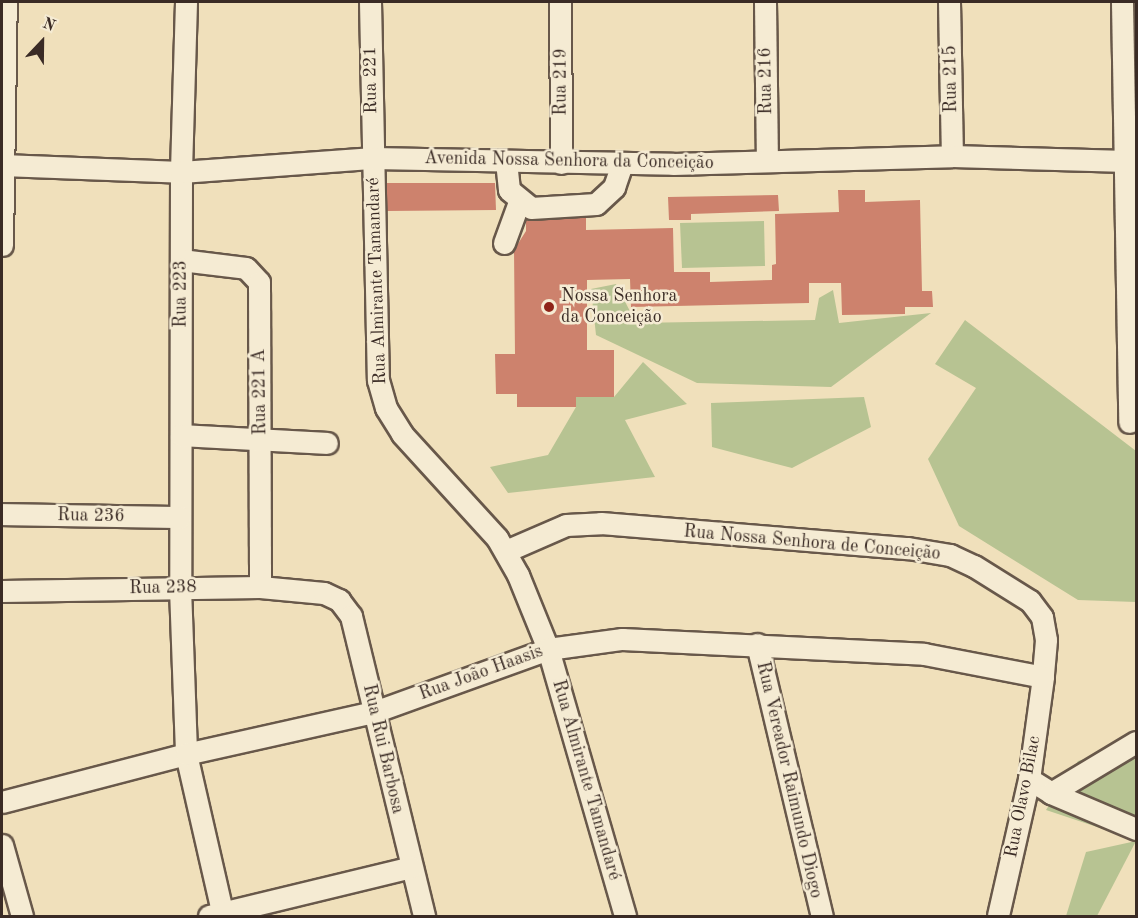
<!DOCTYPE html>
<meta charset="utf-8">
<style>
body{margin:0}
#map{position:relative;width:1138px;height:918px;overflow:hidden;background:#f0e0bb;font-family:"Old Standard TT",serif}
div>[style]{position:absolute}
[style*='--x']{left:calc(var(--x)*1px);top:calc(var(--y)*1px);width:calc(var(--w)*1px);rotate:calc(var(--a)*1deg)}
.green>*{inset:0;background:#b7c392}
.building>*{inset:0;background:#cd826d}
.roads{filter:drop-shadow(2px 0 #68584a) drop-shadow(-2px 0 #68584a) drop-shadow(0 2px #68584a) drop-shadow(0 -2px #68584a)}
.minor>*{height:21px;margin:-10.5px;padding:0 10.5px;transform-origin:10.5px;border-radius:10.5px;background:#f5ebd3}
.dots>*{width:16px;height:16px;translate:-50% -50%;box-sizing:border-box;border:3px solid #f5ebd3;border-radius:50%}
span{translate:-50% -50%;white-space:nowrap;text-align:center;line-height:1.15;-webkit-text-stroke:5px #f5ebd3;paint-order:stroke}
.street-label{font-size:18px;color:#3a2b25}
.poi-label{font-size:18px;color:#3a2b25}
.left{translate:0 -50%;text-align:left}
.frame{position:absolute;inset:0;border:3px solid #3a2b25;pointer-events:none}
.north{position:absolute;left:12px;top:12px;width:60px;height:60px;-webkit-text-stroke:4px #f5ebd3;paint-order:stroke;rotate:22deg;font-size:16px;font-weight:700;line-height:24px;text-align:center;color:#3a2b25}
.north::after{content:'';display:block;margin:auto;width:21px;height:27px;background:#3a2b25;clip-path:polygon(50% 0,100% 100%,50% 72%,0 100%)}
</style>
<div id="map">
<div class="green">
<div style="clip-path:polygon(764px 221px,765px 266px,682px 268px,680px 223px)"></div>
<div style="clip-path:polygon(616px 284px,636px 323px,815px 320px,819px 298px,833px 290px,839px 323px,931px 313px,831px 387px,697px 383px,596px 335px,591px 289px)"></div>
<div style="clip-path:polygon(965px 320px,1136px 451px,1136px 602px,1078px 600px,959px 526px,928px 459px,976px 388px,935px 364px)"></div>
<div style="clip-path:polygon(643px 362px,687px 404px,625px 420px,655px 477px,508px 493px,490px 467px,548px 455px,576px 407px,576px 397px,614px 397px)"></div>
<div style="clip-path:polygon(864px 397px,871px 427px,792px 468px,712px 447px,711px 403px)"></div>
<div style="clip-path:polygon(1136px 744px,1136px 818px,1103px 829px,1046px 810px,1078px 761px)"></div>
<div style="clip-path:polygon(1136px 841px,1097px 916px,1066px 916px,1086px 852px)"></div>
</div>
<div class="building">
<div style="clip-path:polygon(387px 183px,495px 183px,496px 210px,387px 211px)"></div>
<div style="clip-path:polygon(838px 190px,865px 190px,865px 202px,920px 200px,922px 291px,932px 291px,933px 307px,905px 307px,905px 314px,842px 315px,841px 283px,809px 283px,809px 303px,631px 307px,630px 279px,587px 280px,587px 350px,614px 350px,614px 397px,576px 397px,576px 407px,517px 407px,517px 394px,496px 394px,495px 354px,515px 354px,514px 250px,526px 231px,526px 219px,586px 217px,586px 230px,673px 228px,674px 272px,710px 272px,710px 282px,772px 280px,772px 265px,776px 264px,775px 214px,839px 212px)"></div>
<div style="clip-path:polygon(778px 195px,779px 211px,691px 214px,691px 220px,669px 220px,668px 197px)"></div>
</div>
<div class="roads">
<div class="minor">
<div style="--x:186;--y:2;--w:170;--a:91.7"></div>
<div style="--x:181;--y:172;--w:416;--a:90.1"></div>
<div style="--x:180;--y:588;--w:166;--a:87.9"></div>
<div style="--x:186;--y:754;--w:166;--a:77.1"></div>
<div style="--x:370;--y:2;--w:378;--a:88.8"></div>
<div style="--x:378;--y:380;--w:29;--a:74"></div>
<div style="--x:386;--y:408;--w:31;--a:58"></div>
<div style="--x:402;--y:434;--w:141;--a:47.6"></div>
<div style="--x:497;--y:538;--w:43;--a:60.4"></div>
<div style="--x:518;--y:575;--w:80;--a:67.9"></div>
<div style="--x:548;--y:649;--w:278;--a:73.9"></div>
<div style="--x:560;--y:2;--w:161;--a:89.6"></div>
<div style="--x:765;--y:2;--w:159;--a:89.3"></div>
<div style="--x:949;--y:2;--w:154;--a:88.9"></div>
<div style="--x:1122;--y:2;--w:420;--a:89"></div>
<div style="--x:506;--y:161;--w:29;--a:84"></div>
<div style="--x:509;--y:190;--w:28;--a:39"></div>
<div style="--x:531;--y:208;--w:65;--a:-3.5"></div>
<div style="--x:596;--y:204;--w:25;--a:-43"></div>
<div style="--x:614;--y:187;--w:24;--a:-71"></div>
<div style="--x:2;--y:165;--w:179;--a:2.2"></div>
<div style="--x:181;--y:172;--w:193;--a:-4.2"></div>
<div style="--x:373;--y:158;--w:300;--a:1.1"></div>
<div style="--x:673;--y:164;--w:279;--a:-1.6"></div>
<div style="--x:952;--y:156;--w:184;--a:1.6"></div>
<div style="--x:504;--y:243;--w:44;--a:-69.9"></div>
<div style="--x:2;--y:245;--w:243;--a:-89.1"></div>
<div style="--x:181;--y:260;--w:65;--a:7"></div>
<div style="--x:246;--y:268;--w:19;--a:47"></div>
<div style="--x:259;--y:282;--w:305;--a:89.8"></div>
<div style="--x:181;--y:435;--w:146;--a:3.1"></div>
<div style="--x:2;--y:514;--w:178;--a:1"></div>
<div style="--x:506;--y:551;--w:65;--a:-23.4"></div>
<div style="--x:566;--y:525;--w:35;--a:-3"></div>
<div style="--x:601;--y:523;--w:308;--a:4.7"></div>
<div style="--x:908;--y:548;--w:43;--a:9.5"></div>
<div style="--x:950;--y:555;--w:26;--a:25"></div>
<div style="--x:974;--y:566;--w:66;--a:32"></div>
<div style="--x:1030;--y:601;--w:20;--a:53"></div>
<div style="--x:1042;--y:617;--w:23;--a:80"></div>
<div style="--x:1046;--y:640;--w:37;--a:95"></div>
<div style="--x:1043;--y:677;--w:103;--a:97.8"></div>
<div style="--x:1029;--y:779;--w:140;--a:102.8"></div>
<div style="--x:2;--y:591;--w:258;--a:-0.9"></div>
<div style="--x:260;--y:587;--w:64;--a:5.4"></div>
<div style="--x:324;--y:593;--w:17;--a:25"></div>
<div style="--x:339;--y:600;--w:20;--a:53"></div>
<div style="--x:351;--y:616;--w:309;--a:76.3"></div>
<div style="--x:757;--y:644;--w:280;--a:76.6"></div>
<div style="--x:1029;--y:779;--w:26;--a:32"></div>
<div style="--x:1051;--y:793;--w:99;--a:-31"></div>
<div style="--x:1051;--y:793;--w:92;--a:23"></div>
<div style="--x:2;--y:802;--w:190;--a:-14.6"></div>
<div style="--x:186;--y:754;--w:193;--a:-12.6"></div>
<div style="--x:374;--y:712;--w:185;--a:-19.9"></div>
<div style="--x:548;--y:649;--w:75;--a:-7.7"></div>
<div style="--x:622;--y:639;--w:302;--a:2.8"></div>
<div style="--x:924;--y:654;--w:121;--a:10.9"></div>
<div style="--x:2;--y:845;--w:74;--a:74.3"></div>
<div style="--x:209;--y:916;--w:208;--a:-13.6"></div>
</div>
</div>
<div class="dots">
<div style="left:549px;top:307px;background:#8f2418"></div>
</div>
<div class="street-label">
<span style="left:951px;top:79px;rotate:-91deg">Rua 215</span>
<span style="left:371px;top:80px;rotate:-91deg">Rua 221</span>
<span style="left:766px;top:81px;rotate:-91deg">Rua 216</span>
<span style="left:561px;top:82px;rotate:-90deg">Rua 219</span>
<span style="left:569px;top:161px;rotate:1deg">Avenida Nossa Senhora da Conceição</span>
<span style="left:377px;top:281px;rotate:-92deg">Rua Almirante Tamandaré</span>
<span style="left:181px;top:294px;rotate:-90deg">Rua 223</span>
<span style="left:260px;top:392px;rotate:-91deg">Rua 221 A</span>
<span style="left:91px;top:516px;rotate:1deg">Rua 236</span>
<span style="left:812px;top:543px;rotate:5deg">Rua Nossa Senhora de Conceição</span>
<span style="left:163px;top:588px;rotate:-1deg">Rua 238</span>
<span style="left:481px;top:673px;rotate:-20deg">Rua João Haasis</span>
<span style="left:383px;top:749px;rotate:77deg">Rua Rui Barbosa</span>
<span style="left:586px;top:780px;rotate:74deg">Rua Almirante Tamandaré</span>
<span style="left:789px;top:780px;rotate:77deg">Rua Vereador Raimundo Diogo</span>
<span style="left:1023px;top:797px;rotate:-79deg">Rua Olavo Bilac</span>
</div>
<div class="poi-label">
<span class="left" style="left:561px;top:307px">Nossa Senhora<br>da Conceição</span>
</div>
<div class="frame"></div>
<div class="north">N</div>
</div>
